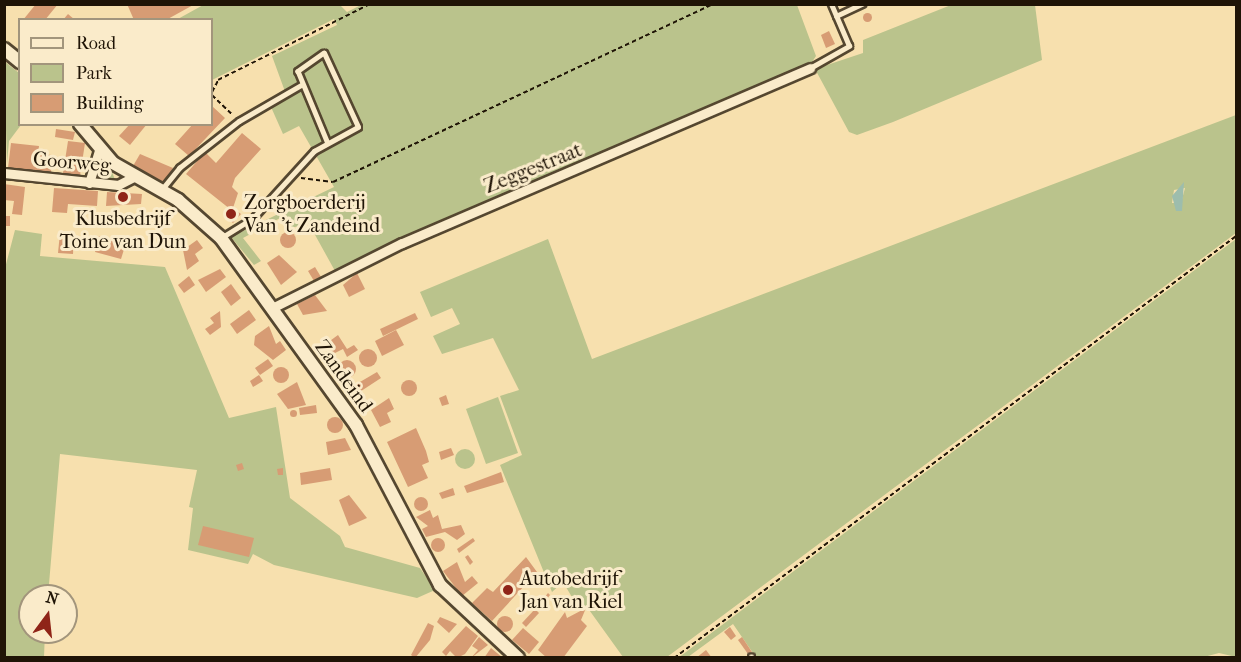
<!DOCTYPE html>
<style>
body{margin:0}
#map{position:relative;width:1241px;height:662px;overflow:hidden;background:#f7e0ae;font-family:"IM FELL French Canon",serif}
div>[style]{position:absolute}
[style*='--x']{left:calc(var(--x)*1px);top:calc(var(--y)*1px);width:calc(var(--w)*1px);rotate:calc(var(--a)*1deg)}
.green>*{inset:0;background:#bac38c}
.round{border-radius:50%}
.water>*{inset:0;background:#9dbdad}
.building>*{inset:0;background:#d79c74}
.path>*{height:1.5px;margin-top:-0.75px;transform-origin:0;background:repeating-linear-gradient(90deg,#1f1406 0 4.5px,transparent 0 7.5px)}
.roads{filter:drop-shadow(2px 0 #554730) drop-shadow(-2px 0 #554730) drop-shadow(0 2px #554730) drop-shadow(0 -2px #554730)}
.lane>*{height:4.5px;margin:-2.25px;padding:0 2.25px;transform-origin:2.25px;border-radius:2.25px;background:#faebca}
.street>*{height:9px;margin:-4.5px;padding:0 4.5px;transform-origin:4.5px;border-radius:4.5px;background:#faebca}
.secondary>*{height:12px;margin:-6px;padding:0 6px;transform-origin:6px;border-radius:6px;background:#faebca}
.dots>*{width:16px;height:16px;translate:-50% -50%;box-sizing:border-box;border:3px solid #faebca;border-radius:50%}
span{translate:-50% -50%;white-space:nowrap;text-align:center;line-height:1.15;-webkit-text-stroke:6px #faebca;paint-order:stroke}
.street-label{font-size:20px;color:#1f1406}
.poi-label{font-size:20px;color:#1f1406}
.left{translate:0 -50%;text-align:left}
.frame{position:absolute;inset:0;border:6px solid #1f1406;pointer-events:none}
.legend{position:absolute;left:18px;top:18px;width:195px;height:108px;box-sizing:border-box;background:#faebca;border:2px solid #a2957c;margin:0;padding:8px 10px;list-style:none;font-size:18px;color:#1f1406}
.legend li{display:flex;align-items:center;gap:12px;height:30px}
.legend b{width:30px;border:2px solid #a2957c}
.north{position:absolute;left:18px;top:584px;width:60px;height:60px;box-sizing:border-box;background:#faebca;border:2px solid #a2957c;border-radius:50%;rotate:15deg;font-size:16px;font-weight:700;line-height:24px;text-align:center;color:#1f1406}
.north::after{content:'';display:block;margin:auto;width:21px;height:27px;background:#8f2418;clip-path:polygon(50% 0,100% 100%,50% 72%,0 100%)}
</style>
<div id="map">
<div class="green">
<div style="clip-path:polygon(205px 4px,340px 5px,347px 12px,363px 4px,797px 5px,816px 56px,810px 65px,335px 271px,309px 224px,290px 228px,282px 217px,243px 238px,261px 261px,254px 265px,231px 237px,334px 187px,299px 126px,283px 134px,271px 107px,287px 97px,272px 56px,337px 25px,334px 19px,212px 80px,212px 20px,176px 20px)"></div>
<div style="clip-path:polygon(951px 5px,1035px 5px,1042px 60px,893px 122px,857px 135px,849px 132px,815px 69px,863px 53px,863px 40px)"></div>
<div style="clip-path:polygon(4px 61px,19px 73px,21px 125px,9px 141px,7px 164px)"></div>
<div style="clip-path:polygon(evenodd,1236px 115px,1236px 233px,667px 657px,623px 657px,587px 607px,579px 609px,563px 582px,552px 592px,500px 465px,522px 455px,500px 396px,519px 390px,493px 338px,442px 354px,433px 336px,460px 324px,452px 308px,431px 317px,420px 292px,548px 239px,592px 359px,1236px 115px,1185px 188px,1181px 203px,1172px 203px,1174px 190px,1185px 188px)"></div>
<div style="clip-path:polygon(99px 159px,111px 169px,115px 180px,95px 178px)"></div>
<div style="clip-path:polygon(15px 230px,42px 234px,40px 256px,165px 267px,229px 418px,276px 407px,290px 498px,340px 536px,345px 547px,420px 568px,435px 590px,417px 598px,274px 565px,253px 554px,248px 564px,188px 550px,193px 508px,189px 507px,197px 470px,60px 454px,48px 596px,30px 596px,30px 632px,45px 632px,44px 657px,5px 657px,4px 272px)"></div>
<div style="clip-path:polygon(1236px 239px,1236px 657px,1219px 653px,1200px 658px,747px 657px,753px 653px,733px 624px,688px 657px,678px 658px)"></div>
<div style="clip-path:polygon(498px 397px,518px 453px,486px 464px,466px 409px)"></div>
<div class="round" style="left:455px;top:449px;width:20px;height:20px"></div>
</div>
<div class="water">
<div style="clip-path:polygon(1184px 182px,1182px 211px,1176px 211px,1172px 196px)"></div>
</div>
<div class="building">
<div style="clip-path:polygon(36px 4px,58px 4px,45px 20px,23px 20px)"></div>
<div style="clip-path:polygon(127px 4px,195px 4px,166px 20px,134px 20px)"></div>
<div class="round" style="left:862.5px;top:12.5px;width:9px;height:9px"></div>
<div style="clip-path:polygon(68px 14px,75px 20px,63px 20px)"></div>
<div style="clip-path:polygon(829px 31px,835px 44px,826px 48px,821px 35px)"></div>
<div style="clip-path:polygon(212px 106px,225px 118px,189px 156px,175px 144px,193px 124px,212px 124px)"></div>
<div style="clip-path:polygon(130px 124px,147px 124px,130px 145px,119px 136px)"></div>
<div style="clip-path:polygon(56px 129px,75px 132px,73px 140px,55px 137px)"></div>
<div style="clip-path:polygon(242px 133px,261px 149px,235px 178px,232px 187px,238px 193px,233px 208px,241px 214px,233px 223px,224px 215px,230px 209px,186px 174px,205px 152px,216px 163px)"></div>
<div style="clip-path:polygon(68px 141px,85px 143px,80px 176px,63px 173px)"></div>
<div style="clip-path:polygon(11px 143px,39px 146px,38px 154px,52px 155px,51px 172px,8px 168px)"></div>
<div style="clip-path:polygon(140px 154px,173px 168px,165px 183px,133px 166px)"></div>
<div style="clip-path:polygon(4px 184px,25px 187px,22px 215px,12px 214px,14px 201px,4px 200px)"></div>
<div style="clip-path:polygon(54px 188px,98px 191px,97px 206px,68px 204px,67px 213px,52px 212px)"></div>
<div style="clip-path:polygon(107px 192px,142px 194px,141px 204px,106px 206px)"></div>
<div style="clip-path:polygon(92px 215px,97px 216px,96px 225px,92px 225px)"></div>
<div style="clip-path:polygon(4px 216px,10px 216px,10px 226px,4px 226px)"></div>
<div class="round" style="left:280px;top:232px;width:16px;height:16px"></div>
<div style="clip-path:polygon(60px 233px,74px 234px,73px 254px,58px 253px)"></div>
<div style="clip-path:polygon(99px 236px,126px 243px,121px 259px,95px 252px)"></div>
<div style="clip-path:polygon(197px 240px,203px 248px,195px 254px,199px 261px,187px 270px,183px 250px)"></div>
<div style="clip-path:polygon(279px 255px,297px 272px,281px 285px,267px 263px)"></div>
<div style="clip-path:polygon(315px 267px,321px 277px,314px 281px,308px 271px)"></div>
<div style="clip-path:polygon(220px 269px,226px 277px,206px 292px,198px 280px)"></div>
<div style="clip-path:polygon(357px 273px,365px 289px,349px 297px,343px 285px)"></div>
<div style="clip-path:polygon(189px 276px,195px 285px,184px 293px,178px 285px)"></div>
<div style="clip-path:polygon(231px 284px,241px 298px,231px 306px,221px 292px)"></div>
<div style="clip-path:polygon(315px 295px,327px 311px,303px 315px,297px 304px)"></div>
<div style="clip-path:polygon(249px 310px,256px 320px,237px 334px,230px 324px)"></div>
<div style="clip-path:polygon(220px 311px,221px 327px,210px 335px,205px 329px,214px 323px,210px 318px)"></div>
<div style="clip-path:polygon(415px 313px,418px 319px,383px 336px,380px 329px)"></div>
<div style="clip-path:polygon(269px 326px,276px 344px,280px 341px,286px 350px,273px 360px,254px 345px,255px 336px)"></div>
<div style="clip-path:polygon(396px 330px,404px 345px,382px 356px,375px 341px)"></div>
<div style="clip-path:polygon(338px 335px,347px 349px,354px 345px,358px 350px,347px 357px,343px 349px,329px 356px,323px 346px)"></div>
<div class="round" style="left:359px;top:349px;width:18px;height:18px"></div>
<div style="clip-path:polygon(268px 359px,273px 366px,260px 375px,255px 368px)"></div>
<div class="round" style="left:338px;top:360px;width:18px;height:18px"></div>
<div class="round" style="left:273px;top:367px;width:16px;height:16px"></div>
<div style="clip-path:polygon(377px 372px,381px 378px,352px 397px,348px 389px)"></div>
<div style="clip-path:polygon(259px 375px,263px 381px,253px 387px,250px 381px)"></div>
<div class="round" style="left:401px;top:380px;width:16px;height:16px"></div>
<div style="clip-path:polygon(297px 382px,306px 405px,288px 409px,277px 394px)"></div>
<div style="clip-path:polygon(446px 395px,449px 404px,442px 406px,439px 398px)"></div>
<div style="clip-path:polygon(389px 398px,394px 409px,387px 413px,391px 422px,380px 427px,371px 410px)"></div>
<div style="clip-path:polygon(316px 405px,317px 413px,300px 415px,299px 408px)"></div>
<div class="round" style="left:289.5px;top:409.5px;width:7px;height:7px"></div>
<div class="round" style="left:327px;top:417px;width:16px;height:16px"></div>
<div style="clip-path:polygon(416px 428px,426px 451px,429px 462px,422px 465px,428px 478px,408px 487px,387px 442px)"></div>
<div style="clip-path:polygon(345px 438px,351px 450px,328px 455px,326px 442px)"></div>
<div style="clip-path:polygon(451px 448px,454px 455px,441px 460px,439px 452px)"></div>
<div style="clip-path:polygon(242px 463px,244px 469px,238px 471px,236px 465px)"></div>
<div style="clip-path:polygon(283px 468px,283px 475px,278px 475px,277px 469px)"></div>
<div style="clip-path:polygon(330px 468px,332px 480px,301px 485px,300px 473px)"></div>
<div style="clip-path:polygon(501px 472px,504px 482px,467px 493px,464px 486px)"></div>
<div style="clip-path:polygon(453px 488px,455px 495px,442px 499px,439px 493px)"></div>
<div style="clip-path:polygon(349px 495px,367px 518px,349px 526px,339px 500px)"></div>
<div class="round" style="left:414px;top:497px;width:14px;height:14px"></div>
<div style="clip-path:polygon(430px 510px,433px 518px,438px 515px,442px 529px,461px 525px,465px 534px,457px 540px,445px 532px,426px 537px,422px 529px,428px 526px,416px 517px)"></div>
<div style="clip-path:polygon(203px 526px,254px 538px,249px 557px,198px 545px)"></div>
<div class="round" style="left:431px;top:538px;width:14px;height:14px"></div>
<div style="clip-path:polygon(473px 538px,475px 541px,459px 553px,457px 549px)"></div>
<div style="clip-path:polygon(468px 555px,473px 562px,470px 565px,465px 557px)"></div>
<div style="clip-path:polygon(526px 557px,537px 572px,492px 621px,472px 603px,487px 588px,493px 592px)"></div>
<div style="clip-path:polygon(457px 562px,465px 582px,472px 576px,478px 583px,462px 596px,443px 571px)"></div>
<div style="clip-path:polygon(548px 593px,550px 595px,541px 606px,539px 604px)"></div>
<div style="clip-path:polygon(586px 608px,581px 620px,587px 626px,563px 658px,547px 658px,538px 650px,565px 612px,567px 618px)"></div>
<div style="clip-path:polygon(535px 609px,539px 613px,526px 627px,522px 623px)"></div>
<div class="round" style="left:497px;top:616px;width:16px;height:16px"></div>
<div style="clip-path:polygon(440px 617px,457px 624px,449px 633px,437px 622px)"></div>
<div style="clip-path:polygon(428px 623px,434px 626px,430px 640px,415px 658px,411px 655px)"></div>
<div style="clip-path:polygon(466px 626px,478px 636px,465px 654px,457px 658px,450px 651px,446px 656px,442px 652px)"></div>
<div style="clip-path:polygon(730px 627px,736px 636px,731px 640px,724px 632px)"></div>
<div style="clip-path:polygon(523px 628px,539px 642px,529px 654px,512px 640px)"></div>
<div style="clip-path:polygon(479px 637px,488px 645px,471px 658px,478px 650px,472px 646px)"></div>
<div style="clip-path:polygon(742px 637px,752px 652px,748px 654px,738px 640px)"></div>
<div style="clip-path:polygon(491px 648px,503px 658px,484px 658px)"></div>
<div style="clip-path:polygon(706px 650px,712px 658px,696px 658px)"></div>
</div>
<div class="path">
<div style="--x:212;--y:92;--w:13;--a:-63"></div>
<div style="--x:218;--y:80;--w:170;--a:-26.6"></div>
<div style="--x:212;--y:95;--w:29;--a:44"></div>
<div style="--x:301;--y:178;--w:32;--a:7"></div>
<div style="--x:333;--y:182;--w:420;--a:-25.1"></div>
<div style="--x:674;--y:658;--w:703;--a:-36.9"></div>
</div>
<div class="roads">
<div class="lane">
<div style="--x:836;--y:16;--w:29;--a:-25"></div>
<div style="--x:810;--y:68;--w:45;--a:-29.4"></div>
<div style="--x:849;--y:46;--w:46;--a:-113.2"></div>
<div style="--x:163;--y:188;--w:26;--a:-51"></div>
<div style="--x:179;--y:168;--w:76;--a:-38.1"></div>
<div style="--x:239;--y:121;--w:72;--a:-30.1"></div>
<div style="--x:221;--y:238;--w:39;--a:-32"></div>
<div style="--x:254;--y:217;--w:89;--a:-47.7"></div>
<div style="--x:314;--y:151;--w:50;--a:-28.6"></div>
<div style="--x:358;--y:127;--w:81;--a:-114.7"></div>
<div style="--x:324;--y:53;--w:32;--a:145"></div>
<div style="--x:298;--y:71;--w:76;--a:67.5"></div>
<div style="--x:751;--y:658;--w:1;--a:-90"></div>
</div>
<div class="street">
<div style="--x:4;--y:173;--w:115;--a:6"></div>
<div style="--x:118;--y:185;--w:18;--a:-27"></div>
<div style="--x:89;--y:183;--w:34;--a:-73"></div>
<div style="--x:272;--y:308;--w:145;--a:-26.6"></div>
<div style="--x:402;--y:243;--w:444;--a:-23.2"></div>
</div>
<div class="secondary">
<div style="--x:4;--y:49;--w:21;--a:39"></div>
<div style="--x:80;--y:124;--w:51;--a:49.8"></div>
<div style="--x:113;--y:163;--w:75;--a:29.6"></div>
<div style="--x:178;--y:200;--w:57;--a:41.5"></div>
<div style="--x:221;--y:238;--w:231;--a:54.2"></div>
<div style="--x:356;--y:425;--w:181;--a:62.3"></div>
<div style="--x:440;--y:585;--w:107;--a:43.1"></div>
</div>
</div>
<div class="dots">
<div style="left:123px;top:197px;background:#8f2418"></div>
<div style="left:231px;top:214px;background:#8f2418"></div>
<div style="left:508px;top:590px;background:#8f2418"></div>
</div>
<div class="street-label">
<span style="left:72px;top:162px;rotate:5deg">Goorweg</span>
<span style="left:533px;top:168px;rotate:-22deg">Zeggestraat</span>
<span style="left:344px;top:376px;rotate:54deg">Zandeind</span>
</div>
<div class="poi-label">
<span class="left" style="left:244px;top:214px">Zorgboerderij<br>Van 't Zandeind</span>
<span style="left:123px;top:230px">Klusbedrijf<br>Toine van Dun</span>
<span class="left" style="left:520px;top:590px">Autobedrijf<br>Jan van Riel</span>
</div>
<div class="frame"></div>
<ul class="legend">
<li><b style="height:8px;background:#faebca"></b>Road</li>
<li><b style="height:16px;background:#bac38c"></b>Park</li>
<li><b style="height:16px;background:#d79c74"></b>Building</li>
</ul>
<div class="north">N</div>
</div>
